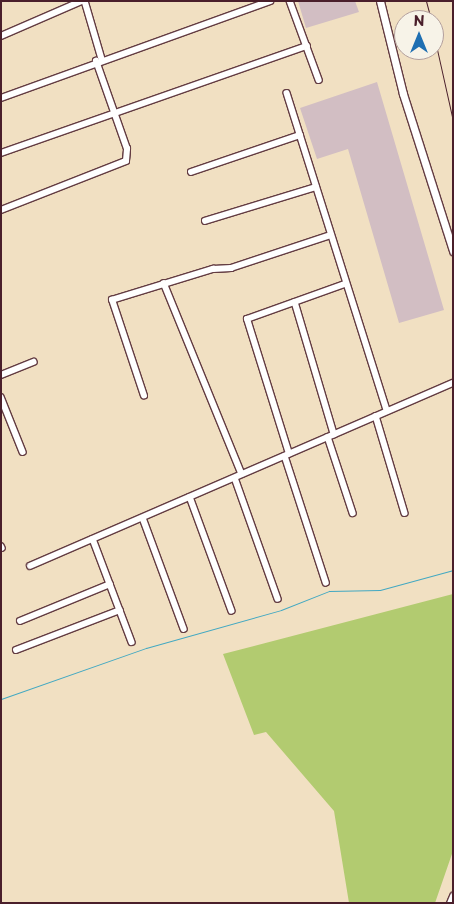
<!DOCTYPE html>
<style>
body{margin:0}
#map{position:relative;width:454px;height:904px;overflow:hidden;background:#f1e0c2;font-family:"Playpen Sans",sans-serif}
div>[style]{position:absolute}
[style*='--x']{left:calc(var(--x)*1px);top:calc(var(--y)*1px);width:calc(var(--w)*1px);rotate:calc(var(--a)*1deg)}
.industrial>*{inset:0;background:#d2bec3}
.green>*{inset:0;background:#b2cb70}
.stream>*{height:1px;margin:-0.5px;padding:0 0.5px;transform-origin:0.5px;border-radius:0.5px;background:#42a8c2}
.roads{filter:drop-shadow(1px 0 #633c42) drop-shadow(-1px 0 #633c42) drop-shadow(0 1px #633c42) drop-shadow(0 -1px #633c42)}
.minor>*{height:5.5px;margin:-2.75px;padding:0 2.75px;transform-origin:2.75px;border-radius:2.75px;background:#fff}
.major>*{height:7px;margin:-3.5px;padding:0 3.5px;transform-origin:3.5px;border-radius:3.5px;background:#fff}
.rail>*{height:1px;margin:-0.5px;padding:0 0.5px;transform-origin:0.5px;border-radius:0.5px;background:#4a1f2b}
span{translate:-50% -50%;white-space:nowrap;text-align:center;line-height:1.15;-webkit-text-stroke:4px #f7f3e8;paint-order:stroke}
.frame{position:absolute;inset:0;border:2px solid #4a1f2b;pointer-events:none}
.north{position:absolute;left:394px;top:10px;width:50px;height:50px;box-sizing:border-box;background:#f7f3e8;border:1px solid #b29e9c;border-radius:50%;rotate:0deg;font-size:14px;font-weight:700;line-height:20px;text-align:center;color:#4a1f2b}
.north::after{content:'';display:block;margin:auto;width:18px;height:22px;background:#1f6fb2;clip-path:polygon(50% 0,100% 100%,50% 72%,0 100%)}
</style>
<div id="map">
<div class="industrial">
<div style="clip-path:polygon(298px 1px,355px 1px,359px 12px,306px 28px)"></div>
<div style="clip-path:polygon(377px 82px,444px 310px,399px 323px,348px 149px,317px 159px,300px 108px)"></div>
</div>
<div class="green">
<div style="clip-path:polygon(453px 594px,453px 851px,435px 903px,349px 903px,334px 811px,266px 732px,254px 735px,223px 654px)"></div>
</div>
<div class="stream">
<div style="--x:1;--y:699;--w:154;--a:-19.4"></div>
<div style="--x:146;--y:648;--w:140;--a:-15.7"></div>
<div style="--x:281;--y:610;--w:52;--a:-21.6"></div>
<div style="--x:329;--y:591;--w:51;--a:-1.1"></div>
<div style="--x:380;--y:590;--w:76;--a:-15.3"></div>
</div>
<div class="roads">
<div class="minor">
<div style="--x:85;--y:1;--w:60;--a:73.7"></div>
<div style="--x:290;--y:1;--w:84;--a:69.8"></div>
<div style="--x:1;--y:36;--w:88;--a:-23.4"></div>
<div style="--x:287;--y:93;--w:333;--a:72.5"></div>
<div style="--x:1;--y:98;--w:286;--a:-19.8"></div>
<div style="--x:1;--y:153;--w:324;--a:-19.3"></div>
<div style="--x:191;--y:172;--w:115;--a:-18.7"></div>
<div style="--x:1;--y:210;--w:134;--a:-21.4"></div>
<div style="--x:126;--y:161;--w:12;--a:-85"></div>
<div style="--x:127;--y:149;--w:93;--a:-109.4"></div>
<div style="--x:205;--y:221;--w:116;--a:-17"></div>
<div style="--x:164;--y:283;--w:206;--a:67.8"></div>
<div style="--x:295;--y:302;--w:138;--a:73.5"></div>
<div style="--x:1;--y:375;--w:35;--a:-22"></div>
<div style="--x:144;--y:396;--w:101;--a:-108.4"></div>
<div style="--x:112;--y:300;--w:106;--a:-17.1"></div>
<div style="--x:213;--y:269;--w:18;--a:-3"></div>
<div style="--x:231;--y:268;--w:105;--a:-18.3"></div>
<div style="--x:1;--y:397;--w:59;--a:68.2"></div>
<div style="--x:376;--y:416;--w:101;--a:73.4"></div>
<div style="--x:328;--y:437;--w:80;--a:71.8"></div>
<div style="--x:289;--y:454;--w:141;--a:-107.3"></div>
<div style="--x:247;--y:319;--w:104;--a:-19.7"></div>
<div style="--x:285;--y:456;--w:133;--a:72"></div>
<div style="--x:235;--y:478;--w:128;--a:70.4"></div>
<div style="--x:190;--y:497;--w:121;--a:69.8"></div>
<div style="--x:143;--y:518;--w:118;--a:69.7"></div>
<div style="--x:93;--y:539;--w:110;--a:69.3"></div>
<div style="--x:1;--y:546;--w:2;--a:63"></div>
<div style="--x:30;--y:566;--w:461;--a:-23.4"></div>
<div style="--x:20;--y:621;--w:97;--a:-22.3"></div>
<div style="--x:16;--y:650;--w:111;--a:-21"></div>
</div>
<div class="major">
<div style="--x:380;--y:1;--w:96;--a:76.1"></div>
<div style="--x:403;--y:94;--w:165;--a:72.3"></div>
<div style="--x:450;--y:903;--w:8;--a:-67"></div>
</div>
</div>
<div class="rail">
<div style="--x:426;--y:1;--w:20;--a:75"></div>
<div style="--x:434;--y:36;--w:87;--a:77.4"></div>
</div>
<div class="frame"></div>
<div class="north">N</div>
</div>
